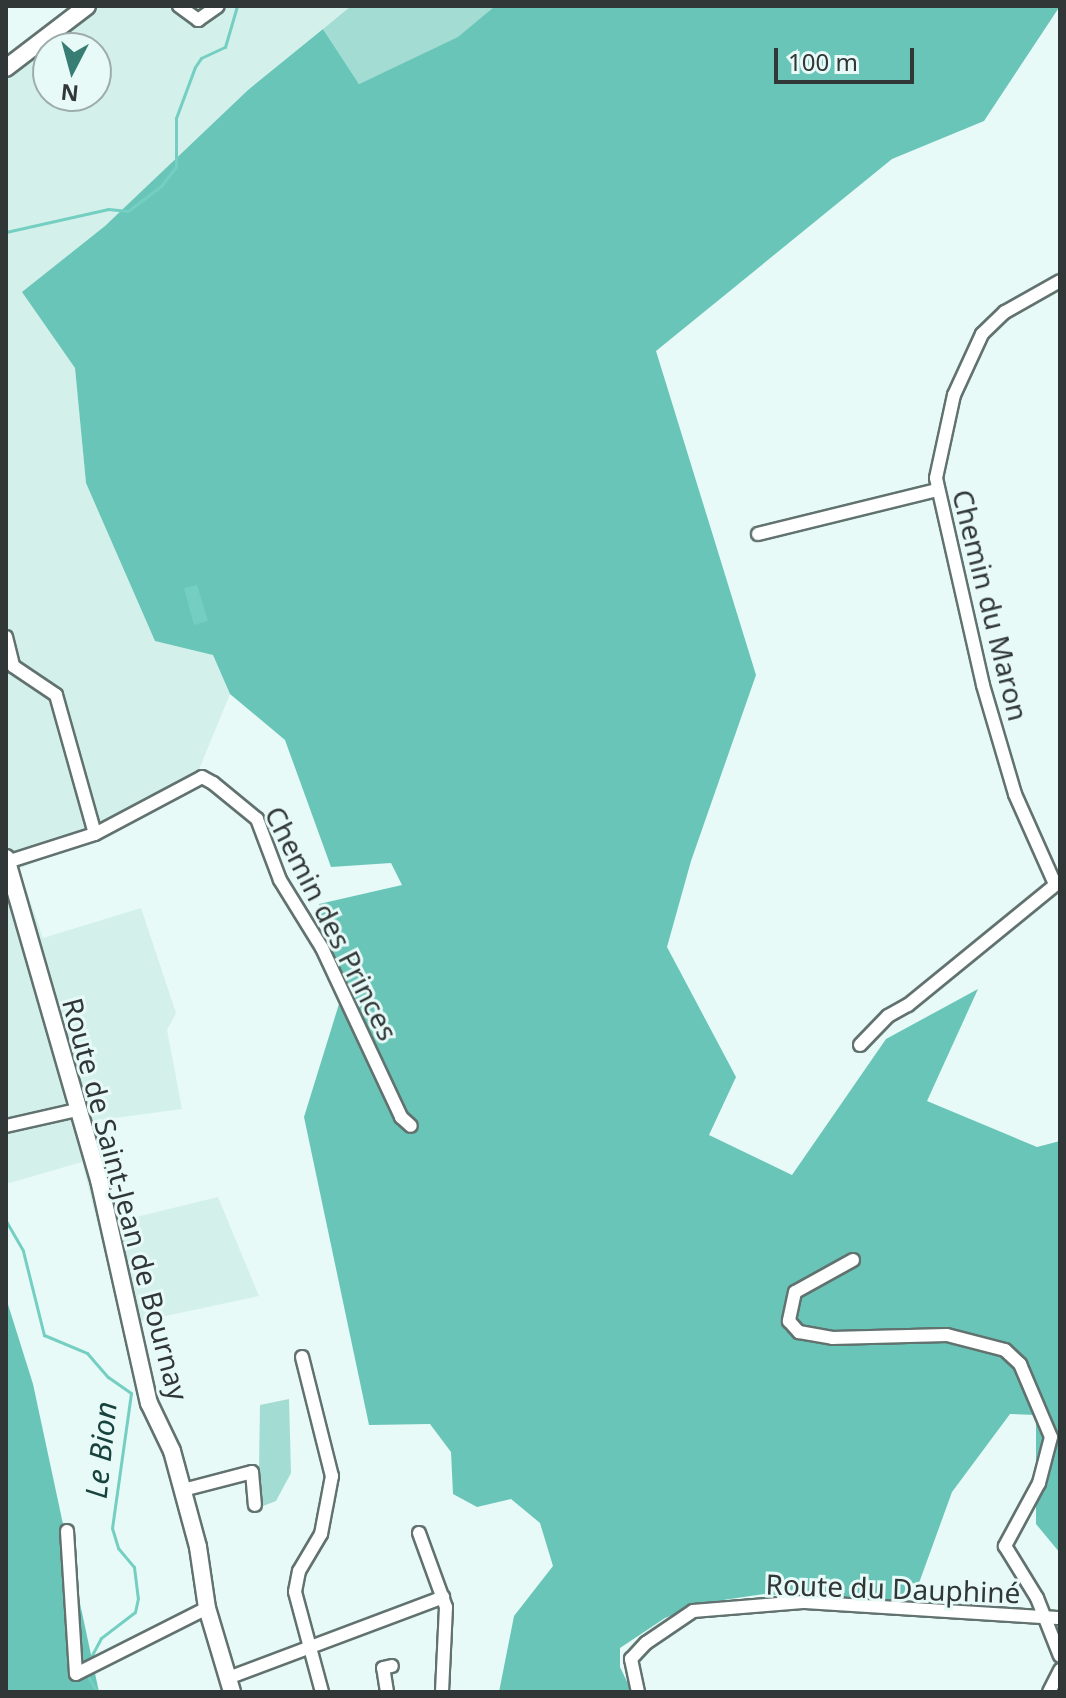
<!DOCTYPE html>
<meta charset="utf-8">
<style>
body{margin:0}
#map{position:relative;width:1066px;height:1698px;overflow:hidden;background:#e7faf7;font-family:"Noto Sans",sans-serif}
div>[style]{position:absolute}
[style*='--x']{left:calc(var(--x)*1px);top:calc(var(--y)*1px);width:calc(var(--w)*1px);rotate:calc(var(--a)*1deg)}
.built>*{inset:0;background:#d3f0eb}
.green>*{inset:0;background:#a3dcd3}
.forest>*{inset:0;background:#6ac5b9}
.water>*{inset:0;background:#74cfc2}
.stream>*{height:3px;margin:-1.5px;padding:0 1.5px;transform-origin:1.5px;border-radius:1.5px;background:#74cfc2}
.roads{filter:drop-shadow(2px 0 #61726f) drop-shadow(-2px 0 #61726f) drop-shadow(0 2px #61726f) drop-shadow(0 -2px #61726f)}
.minor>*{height:12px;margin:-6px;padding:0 6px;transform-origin:6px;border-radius:6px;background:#fff}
.major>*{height:16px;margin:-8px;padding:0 8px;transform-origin:8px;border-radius:8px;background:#fff}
span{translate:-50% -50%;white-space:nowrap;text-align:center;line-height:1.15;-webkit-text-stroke:6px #e7faf7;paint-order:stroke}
.street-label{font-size:28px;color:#303736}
.water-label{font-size:30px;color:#18423d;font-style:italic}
.frame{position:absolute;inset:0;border:8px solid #303736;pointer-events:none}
.north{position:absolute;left:32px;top:32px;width:80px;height:80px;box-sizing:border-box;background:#e7faf7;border:2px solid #9eacaa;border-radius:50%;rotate:186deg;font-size:22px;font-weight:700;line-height:32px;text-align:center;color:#303736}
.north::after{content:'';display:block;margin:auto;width:28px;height:36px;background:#377d74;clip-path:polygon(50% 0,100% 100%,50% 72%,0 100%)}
.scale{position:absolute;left:774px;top:48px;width:140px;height:36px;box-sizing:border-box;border:4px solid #303736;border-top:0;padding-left:10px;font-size:24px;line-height:28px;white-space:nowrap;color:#303736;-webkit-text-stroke:6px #e7faf7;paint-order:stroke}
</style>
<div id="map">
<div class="built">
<div style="clip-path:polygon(evenodd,95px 6px,351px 6px,248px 90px,105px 226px,23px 292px,75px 368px,86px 483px,112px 533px,213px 655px,230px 694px,195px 779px,106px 831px,19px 869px,43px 938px,141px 908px,176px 1013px,167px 1030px,182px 1109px,92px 1121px,116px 1222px,218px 1197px,259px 1296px,123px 1325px,82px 1162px,6px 1184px,6px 74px,95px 6px,48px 48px,96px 48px,96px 96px,48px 96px,48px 48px)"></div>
</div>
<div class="green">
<div style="clip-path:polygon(351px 6px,495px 6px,459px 37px,359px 84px,323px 29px)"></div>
<div style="clip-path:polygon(289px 1399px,291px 1473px,276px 1501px,258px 1508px,254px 1469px,259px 1468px,260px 1405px)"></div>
</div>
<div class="forest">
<div style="clip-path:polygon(495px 6px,1060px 6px,984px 121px,892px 159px,656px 351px,756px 675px,691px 861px,667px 947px,736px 1077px,709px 1135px,792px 1175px,886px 1039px,978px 989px,927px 1101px,1037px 1147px,1060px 1141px,1060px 1553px,1036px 1524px,1036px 1415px,1010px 1414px,952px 1492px,915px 1594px,907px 1600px,822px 1599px,764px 1594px,703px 1603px,665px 1618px,620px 1648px,620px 1667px,632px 1692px,499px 1692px,514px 1616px,553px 1566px,540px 1523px,511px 1499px,477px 1507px,453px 1494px,451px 1452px,430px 1424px,369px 1425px,304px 1117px,339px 1004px,319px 904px,402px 885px,391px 863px,331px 867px,285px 740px,230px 694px,213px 655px,155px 641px,86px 483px,75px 368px,22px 292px,105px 226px,248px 90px,323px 29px,359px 84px,458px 37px)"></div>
<div style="clip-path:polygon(6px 1298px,33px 1384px,99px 1692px,6px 1692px)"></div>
</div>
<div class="water">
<div style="clip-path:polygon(197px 585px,208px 621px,194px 625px,184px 588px)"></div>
</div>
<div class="stream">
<div style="--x:6;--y:232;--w:105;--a:-12.7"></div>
<div style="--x:108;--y:209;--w:20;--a:6"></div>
<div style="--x:128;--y:211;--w:41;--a:-37.1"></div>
<div style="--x:161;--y:186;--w:24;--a:-52"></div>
<div style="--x:176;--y:167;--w:49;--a:-90"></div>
<div style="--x:176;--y:118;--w:54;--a:-69.6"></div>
<div style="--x:195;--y:67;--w:11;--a:-56"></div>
<div style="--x:201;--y:58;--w:26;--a:-25"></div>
<div style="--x:225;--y:47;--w:43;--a:-73.7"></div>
<div style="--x:6;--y:1221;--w:34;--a:60"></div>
<div style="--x:23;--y:1251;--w:87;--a:76"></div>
<div style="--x:44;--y:1335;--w:47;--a:22.7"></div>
<div style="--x:87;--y:1353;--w:32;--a:49"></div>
<div style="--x:108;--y:1377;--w:28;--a:35"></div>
<div style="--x:131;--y:1393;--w:136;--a:98"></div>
<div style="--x:112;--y:1528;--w:21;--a:73"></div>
<div style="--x:118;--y:1548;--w:25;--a:50"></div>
<div style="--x:134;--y:1567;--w:31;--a:83"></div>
<div style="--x:138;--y:1598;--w:14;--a:102"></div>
<div style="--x:135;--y:1612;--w:43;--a:142.6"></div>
<div style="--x:101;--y:1638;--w:27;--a:118"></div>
<div style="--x:88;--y:1676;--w:18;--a:61"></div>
</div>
<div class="roads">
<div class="minor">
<div style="--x:179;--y:6;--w:24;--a:36"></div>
<div style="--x:198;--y:20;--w:24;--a:-35"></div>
<div style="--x:758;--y:534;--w:184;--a:-13.8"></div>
<div style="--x:6;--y:637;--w:30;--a:76"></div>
<div style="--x:13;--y:666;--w:52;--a:34"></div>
<div style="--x:56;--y:695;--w:144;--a:74.3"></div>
<div style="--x:7;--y:862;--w:92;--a:-17.7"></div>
<div style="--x:95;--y:834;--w:121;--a:-28"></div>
<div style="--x:202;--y:777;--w:13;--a:29"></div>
<div style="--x:213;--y:783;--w:57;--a:39.3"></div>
<div style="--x:257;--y:819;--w:65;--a:69.3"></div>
<div style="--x:280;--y:880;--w:80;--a:58.3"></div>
<div style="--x:322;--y:948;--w:187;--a:64.9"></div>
<div style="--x:401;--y:1117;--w:13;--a:42"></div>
<div style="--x:1055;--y:884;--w:98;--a:-114"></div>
<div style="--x:1015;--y:794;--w:114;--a:-106.4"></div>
<div style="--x:983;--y:685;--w:212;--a:-102.8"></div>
<div style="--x:936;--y:478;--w:85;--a:-77.8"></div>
<div style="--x:954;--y:395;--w:67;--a:-65.3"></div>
<div style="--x:982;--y:334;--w:32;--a:-44"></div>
<div style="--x:1005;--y:312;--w:63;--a:-29.4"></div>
<div style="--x:860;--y:1045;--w:40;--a:-46"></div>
<div style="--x:888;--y:1016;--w:23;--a:-29"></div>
<div style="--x:908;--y:1005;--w:196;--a:-39.2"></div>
<div style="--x:6;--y:1126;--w:73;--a:-12.7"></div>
<div style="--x:853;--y:1260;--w:66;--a:151.1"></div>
<div style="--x:795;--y:1292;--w:30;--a:102"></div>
<div style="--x:789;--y:1321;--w:15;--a:48"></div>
<div style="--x:799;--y:1332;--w:34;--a:10"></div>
<div style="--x:832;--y:1338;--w:115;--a:-1.5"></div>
<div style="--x:947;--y:1335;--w:60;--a:14.5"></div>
<div style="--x:1005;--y:1350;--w:21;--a:43"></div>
<div style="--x:1020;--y:1364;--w:79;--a:67"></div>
<div style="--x:1051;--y:1437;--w:48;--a:104.6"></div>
<div style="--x:1039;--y:1483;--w:72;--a:118.4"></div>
<div style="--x:1005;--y:1546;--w:61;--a:58.4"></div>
<div style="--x:1037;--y:1598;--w:62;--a:68.4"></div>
<div style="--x:302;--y:1357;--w:123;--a:75.9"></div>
<div style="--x:332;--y:1476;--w:59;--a:100.7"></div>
<div style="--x:321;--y:1534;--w:43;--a:120.7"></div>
<div style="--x:299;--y:1571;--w:21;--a:101"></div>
<div style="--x:295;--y:1592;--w:104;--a:74.9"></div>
<div style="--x:183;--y:1490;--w:71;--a:-14.6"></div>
<div style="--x:252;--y:1472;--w:33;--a:85"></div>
<div style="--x:67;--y:1531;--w:143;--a:86.4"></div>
<div style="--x:76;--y:1674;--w:147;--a:-26.7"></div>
<div style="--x:419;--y:1533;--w:79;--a:70"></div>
<div style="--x:446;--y:1607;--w:85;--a:92.7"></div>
<div style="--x:228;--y:1678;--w:230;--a:-20.6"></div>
<div style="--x:387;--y:1692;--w:24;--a:-99"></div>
<div style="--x:383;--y:1668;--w:9;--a:-13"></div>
<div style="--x:638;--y:1692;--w:34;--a:-102"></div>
<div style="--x:631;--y:1659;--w:22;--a:-47"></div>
<div style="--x:646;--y:1643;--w:57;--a:-34.2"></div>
<div style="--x:693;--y:1611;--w:110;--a:-4.7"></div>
<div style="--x:803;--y:1602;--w:257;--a:3.6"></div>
<div style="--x:1049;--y:1692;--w:25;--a:-63"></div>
</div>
<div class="major">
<div style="--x:6;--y:68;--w:102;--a:-37.4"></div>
<div style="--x:6;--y:858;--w:335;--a:73.9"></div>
<div style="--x:99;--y:1180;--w:229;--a:77.4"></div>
<div style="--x:149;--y:1403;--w:53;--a:64.4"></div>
<div style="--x:172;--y:1451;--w:99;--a:74.8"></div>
<div style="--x:198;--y:1547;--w:62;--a:81.6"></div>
<div style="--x:207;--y:1608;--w:88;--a:73.4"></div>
</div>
</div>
<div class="street-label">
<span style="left:991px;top:605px;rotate:76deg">Chemin du Maron</span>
<span style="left:332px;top:923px;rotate:63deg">Chemin des Princes</span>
<span style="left:126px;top:1199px;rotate:75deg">Route de Saint-Jean de Bournay</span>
<span style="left:893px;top:1588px;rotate:2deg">Route du Dauphiné</span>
</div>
<div class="water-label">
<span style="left:101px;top:1450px;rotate:-84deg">Le Bion</span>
</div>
<div class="frame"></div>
<div class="north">N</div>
<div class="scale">100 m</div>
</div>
